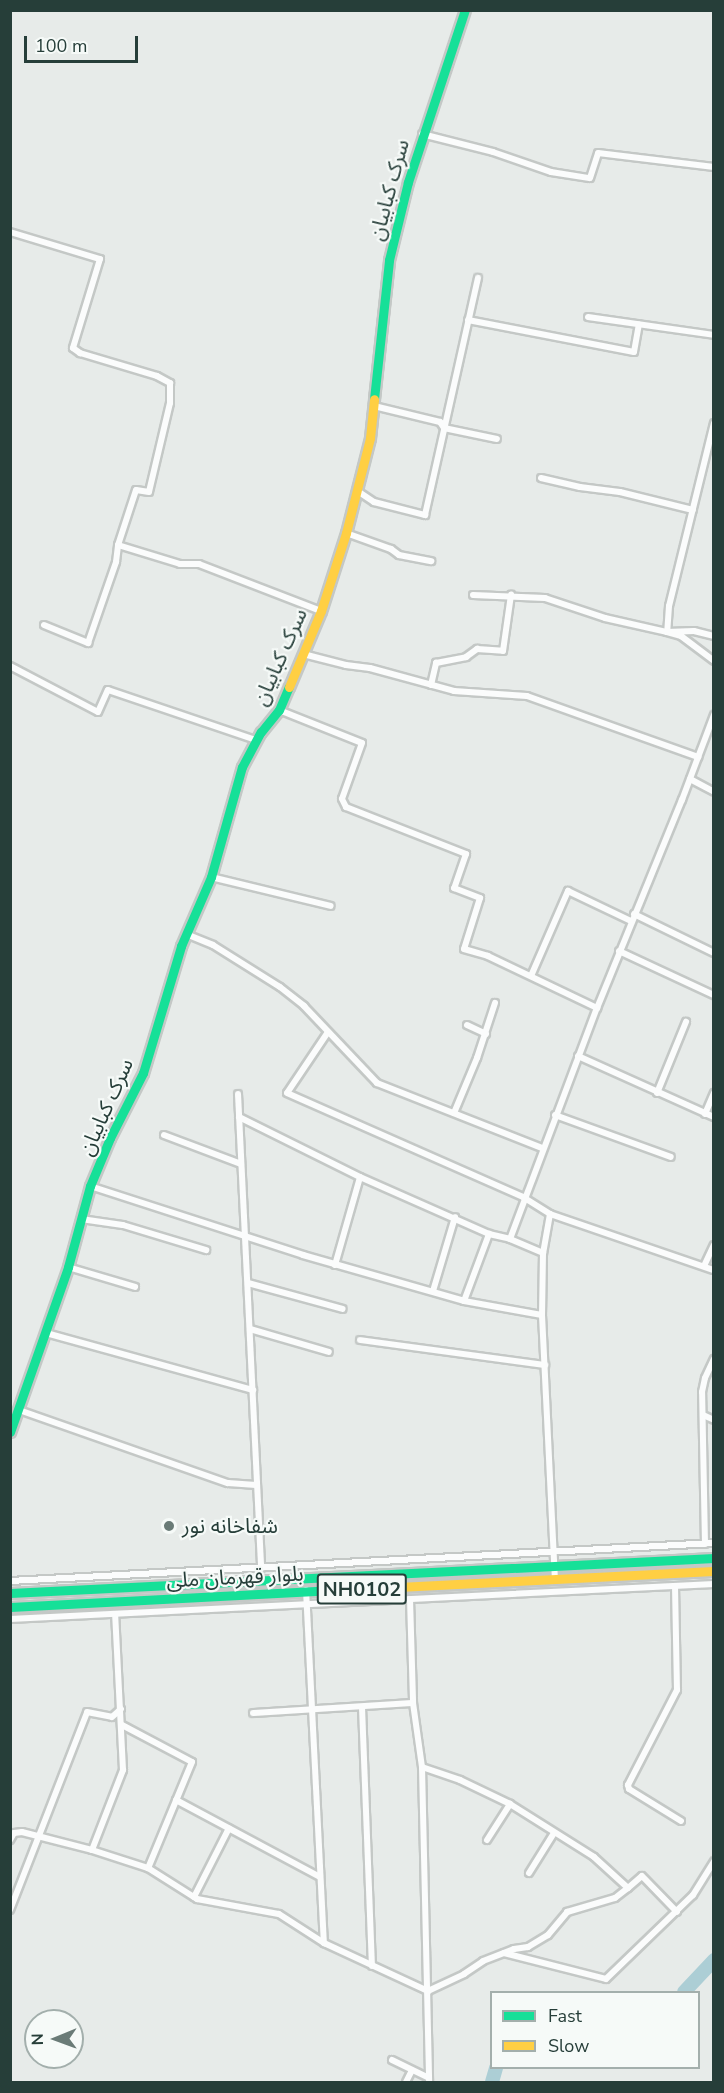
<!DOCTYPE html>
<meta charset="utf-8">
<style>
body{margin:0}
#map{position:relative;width:724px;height:2093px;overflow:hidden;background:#e7ebe9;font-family:"Nunito Sans","Noto Sans Arabic",sans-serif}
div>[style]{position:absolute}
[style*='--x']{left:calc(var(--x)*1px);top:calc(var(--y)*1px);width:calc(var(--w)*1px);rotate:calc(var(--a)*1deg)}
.river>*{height:14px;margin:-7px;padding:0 7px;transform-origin:7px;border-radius:7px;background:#acced5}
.roads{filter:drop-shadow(2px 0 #c4c8c6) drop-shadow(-2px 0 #c4c8c6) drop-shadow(0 2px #c4c8c6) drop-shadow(0 -2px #c4c8c6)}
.street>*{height:6px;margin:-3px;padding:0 3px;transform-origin:3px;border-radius:3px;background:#fbfcfc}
.fast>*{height:9px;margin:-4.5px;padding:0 4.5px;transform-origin:4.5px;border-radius:4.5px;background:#16e098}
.slow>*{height:9px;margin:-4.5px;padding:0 4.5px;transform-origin:4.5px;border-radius:4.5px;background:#ffcf43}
.dots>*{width:16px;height:16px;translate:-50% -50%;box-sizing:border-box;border:3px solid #f6faf8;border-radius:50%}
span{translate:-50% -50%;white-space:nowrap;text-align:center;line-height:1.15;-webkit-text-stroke:4.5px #f6faf8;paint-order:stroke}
.shield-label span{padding:2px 4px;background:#f6faf8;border:2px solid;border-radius:4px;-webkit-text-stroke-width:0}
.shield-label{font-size:20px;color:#263e39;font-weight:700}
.street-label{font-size:21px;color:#263e39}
.poi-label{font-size:21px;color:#263e39}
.left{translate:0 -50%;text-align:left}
.frame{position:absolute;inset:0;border:12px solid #263e39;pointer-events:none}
.legend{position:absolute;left:490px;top:1991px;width:210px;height:78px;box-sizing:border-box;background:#f6faf8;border:2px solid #a3afac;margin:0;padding:8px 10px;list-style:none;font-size:18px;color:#263e39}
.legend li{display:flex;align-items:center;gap:12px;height:30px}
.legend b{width:30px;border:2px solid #a3afac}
.north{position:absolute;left:24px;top:2009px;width:60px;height:60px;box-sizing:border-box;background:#f6faf8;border:2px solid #a3afac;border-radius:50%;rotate:269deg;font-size:16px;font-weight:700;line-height:24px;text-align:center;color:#263e39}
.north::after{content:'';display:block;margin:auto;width:21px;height:27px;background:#6a7b77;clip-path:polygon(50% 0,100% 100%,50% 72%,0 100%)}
.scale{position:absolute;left:24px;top:36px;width:114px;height:27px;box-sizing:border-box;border:3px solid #263e39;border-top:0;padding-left:8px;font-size:18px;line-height:21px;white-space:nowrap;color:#263e39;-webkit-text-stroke:4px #f6faf8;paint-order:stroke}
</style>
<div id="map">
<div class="river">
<div style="--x:684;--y:1992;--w:44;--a:-46.8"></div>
<div style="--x:492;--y:2082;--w:15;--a:-74"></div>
</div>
<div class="roads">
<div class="street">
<div style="--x:422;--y:134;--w:73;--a:14.2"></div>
<div style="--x:493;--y:152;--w:61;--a:19"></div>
<div style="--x:551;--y:172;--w:39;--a:9"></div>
<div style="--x:590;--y:178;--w:26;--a:-72"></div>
<div style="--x:598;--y:153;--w:117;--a:6.9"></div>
<div style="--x:10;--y:232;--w:94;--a:16.7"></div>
<div style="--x:100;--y:259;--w:93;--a:106.9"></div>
<div style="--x:73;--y:348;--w:9;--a:36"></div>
<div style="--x:80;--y:353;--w:80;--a:16.6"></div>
<div style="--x:157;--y:376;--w:15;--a:28"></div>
<div style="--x:170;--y:383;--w:20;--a:90"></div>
<div style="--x:170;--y:403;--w:91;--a:103.3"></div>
<div style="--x:149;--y:492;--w:13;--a:-171"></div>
<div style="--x:136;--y:490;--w:58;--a:108.1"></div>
<div style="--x:588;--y:317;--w:127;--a:8.1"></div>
<div style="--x:468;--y:320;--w:169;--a:10.9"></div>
<div style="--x:634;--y:352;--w:28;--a:-80"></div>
<div style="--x:374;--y:406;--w:68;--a:13.6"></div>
<div style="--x:440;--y:422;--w:7;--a:56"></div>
<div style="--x:444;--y:428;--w:54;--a:11.7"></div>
<div style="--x:714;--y:423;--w:188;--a:103.8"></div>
<div style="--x:669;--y:606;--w:26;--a:94"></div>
<div style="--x:667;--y:632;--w:15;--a:16"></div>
<div style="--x:681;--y:636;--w:41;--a:37.1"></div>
<div style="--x:541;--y:478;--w:40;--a:13"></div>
<div style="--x:580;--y:487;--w:40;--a:7.1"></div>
<div style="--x:620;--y:492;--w:75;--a:13.9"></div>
<div style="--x:359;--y:492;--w:18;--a:34"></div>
<div style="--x:374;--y:502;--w:53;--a:14.3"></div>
<div style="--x:425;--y:515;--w:243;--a:-77.4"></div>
<div style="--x:346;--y:533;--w:48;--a:19.6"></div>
<div style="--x:391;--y:549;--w:10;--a:37"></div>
<div style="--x:399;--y:555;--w:33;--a:11"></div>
<div style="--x:473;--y:595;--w:72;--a:2.4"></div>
<div style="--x:545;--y:598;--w:63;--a:18.4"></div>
<div style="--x:605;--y:618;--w:64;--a:12.7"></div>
<div style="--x:667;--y:632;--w:27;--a:-2"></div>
<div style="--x:694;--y:631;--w:21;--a:14"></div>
<div style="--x:44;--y:625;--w:48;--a:22.2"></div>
<div style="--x:88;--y:643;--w:86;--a:-70.9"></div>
<div style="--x:116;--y:562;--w:17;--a:-83"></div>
<div style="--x:118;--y:545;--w:65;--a:17"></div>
<div style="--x:180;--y:564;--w:19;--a:0"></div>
<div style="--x:199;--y:564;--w:131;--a:21.1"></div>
<div style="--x:303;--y:654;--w:44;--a:14.3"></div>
<div style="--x:346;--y:665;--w:24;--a:7"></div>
<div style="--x:370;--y:668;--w:87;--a:15.3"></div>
<div style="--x:454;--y:691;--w:73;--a:3.9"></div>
<div style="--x:527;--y:696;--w:182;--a:19.6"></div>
<div style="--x:10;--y:666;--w:99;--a:27.6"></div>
<div style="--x:98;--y:712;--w:24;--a:-66"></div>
<div style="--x:108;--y:690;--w:156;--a:18.7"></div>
<div style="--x:431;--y:685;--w:23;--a:-77"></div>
<div style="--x:436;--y:663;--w:31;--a:-11"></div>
<div style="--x:466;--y:657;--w:14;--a:-36"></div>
<div style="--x:477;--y:649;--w:26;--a:4"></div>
<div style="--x:503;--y:651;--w:57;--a:-81.9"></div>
<div style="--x:279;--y:710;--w:89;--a:21.7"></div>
<div style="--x:362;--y:743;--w:59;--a:109.7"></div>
<div style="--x:342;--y:799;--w:9;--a:63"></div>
<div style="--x:346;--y:807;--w:129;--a:21.4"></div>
<div style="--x:466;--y:854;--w:36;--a:109"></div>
<div style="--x:454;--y:888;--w:28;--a:21"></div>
<div style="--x:480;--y:898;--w:53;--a:107.4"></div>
<div style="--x:464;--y:949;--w:25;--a:16"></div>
<div style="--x:488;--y:956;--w:121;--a:25.5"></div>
<div style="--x:690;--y:779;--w:27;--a:28"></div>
<div style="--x:211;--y:877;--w:123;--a:13.6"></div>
<div style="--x:634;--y:914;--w:89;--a:26"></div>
<div style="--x:186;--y:934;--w:29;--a:22"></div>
<div style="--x:213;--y:945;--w:79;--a:32.1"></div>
<div style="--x:280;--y:987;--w:31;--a:38"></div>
<div style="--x:304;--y:1006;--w:106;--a:46.5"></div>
<div style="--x:377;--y:1083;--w:177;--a:21.5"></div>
<div style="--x:619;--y:951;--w:105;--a:24.9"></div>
<div style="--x:531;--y:976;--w:93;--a:-66.5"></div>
<div style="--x:568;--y:891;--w:70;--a:25.5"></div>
<div style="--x:467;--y:1025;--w:21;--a:25"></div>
<div style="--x:328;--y:1032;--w:73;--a:123.9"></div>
<div style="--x:287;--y:1093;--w:258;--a:23.8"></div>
<div style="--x:523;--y:1197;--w:32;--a:32"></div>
<div style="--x:550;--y:1214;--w:173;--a:18.9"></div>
<div style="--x:578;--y:1056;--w:149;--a:24.2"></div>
<div style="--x:657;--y:1093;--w:77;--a:-67.8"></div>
<div style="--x:238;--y:1094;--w:475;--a:87.2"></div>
<div style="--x:454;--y:1113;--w:60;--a:-67.3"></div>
<div style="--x:477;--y:1058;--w:58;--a:-71.9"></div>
<div style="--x:705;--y:1114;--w:23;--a:-67"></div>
<div style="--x:555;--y:1115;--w:123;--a:19.9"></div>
<div style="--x:239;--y:1117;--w:135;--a:26.4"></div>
<div style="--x:360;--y:1177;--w:141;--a:23.8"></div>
<div style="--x:489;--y:1234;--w:22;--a:13"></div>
<div style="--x:510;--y:1239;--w:36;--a:23"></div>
<div style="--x:164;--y:1135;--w:82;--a:20.6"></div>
<div style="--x:90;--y:1186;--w:224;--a:17.9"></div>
<div style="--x:303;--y:1255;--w:167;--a:15.9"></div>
<div style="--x:464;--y:1301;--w:79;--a:10.2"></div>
<div style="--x:550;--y:1214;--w:40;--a:100"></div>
<div style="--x:543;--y:1253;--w:62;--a:90.9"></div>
<div style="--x:542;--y:1315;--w:264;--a:87.2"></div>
<div style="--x:81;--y:1219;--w:42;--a:8.1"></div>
<div style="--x:123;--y:1225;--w:87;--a:16.8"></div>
<div style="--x:510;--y:1239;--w:247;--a:-69.4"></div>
<div style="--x:597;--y:1008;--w:225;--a:-67.8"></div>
<div style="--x:682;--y:800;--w:91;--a:-69.4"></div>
<div style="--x:335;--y:1265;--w:91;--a:-74.1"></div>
<div style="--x:704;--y:1266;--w:23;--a:-65"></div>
<div style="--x:68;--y:1267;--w:70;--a:16.6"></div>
<div style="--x:248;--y:1283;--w:98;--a:15.3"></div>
<div style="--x:433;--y:1291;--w:77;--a:-73.4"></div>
<div style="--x:464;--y:1301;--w:72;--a:-69.5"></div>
<div style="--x:250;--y:1329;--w:82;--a:16.2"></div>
<div style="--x:46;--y:1333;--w:215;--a:15.4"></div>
<div style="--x:360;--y:1340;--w:187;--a:7.7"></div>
<div style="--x:19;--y:1410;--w:221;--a:19.3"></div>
<div style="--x:228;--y:1483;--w:28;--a:4"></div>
<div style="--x:703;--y:1415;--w:12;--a:24"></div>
<div style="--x:705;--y:1544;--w:152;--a:-91.1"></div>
<div style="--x:702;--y:1392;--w:14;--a:-78"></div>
<div style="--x:705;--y:1378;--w:21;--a:-65"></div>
<div style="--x:10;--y:1581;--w:705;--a:-3.09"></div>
<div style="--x:675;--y:1586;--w:104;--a:88.9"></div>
<div style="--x:677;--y:1690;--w:107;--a:117.3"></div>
<div style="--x:628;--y:1785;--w:4;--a:76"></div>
<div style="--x:629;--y:1789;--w:61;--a:31.6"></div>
<div style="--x:306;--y:1590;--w:353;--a:87.1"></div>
<div style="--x:410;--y:1599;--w:104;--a:88.3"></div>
<div style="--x:413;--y:1703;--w:65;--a:82"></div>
<div style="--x:422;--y:1767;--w:315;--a:88.7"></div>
<div style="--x:10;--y:1619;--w:705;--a:-2.85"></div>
<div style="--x:362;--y:1707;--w:259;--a:87.8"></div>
<div style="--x:253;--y:1713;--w:160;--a:-3.6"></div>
<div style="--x:122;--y:1725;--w:79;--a:27.9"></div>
<div style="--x:192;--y:1762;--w:115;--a:112.5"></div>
<div style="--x:422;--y:1767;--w:40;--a:18.9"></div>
<div style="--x:460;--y:1780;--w:55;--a:25.6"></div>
<div style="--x:510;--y:1804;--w:99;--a:32.2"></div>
<div style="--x:594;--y:1857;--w:46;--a:42.4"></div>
<div style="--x:628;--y:1888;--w:18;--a:-41"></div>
<div style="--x:642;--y:1876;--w:50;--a:45.8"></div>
<div style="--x:176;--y:1800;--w:163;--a:28.1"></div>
<div style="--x:10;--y:1840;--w:8;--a:-60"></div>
<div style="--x:14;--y:1833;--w:8;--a:-7"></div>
<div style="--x:22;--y:1832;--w:72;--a:14.4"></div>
<div style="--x:92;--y:1850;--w:59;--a:17.8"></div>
<div style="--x:148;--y:1868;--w:58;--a:32.3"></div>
<div style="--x:197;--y:1899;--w:83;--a:10.4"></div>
<div style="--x:279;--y:1914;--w:54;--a:32.8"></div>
<div style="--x:324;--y:1943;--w:115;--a:24.8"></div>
<div style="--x:428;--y:1991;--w:40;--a:-25"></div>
<div style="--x:464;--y:1974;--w:23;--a:-34"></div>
<div style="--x:483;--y:1961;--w:33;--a:-21"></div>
<div style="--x:514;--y:1949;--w:14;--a:-8"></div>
<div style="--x:528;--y:1947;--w:23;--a:-31"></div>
<div style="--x:548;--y:1935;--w:30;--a:-50"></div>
<div style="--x:567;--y:1912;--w:50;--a:-16.3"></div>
<div style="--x:615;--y:1898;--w:16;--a:-38"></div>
<div style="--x:487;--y:1840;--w:43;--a:-57.4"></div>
<div style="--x:92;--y:1850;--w:86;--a:-68.8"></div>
<div style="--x:123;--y:1770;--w:156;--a:-92.9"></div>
<div style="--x:529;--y:1873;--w:47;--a:-58"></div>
<div style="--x:194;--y:1897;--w:77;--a:-63.1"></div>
<div style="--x:10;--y:1910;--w:212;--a:-68.7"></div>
<div style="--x:87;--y:1712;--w:25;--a:11"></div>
<div style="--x:112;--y:1717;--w:12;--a:-42"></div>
<div style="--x:504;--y:1953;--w:105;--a:14.3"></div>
<div style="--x:606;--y:1979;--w:121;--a:-44"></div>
<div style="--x:693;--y:1895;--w:40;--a:-58"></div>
<div style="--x:392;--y:2060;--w:41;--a:25.9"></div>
<div style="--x:406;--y:2082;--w:13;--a:-63"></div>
</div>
<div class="fast">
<div style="--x:374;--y:399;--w:140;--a:-83.8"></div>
<div style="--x:389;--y:260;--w:80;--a:-76.3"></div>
<div style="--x:408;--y:182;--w:181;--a:-71.7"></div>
<div style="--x:10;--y:1432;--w:175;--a:-70.6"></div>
<div style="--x:68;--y:1267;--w:84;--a:-74.8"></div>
<div style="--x:90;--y:1186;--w:52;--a:-67.4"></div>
<div style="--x:110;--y:1138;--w:73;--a:-63.1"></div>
<div style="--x:143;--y:1073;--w:133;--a:-73.3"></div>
<div style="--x:181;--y:946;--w:75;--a:-66.5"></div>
<div style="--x:211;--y:877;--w:114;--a:-74.3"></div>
<div style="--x:242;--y:767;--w:40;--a:-62"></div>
<div style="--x:261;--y:732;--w:28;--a:-51"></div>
<div style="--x:279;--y:710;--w:25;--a:-67"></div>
<div style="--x:10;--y:1593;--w:705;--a:-2.85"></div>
<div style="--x:10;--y:1607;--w:368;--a:-3"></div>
</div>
<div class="slow">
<div style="--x:289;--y:687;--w:82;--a:-67.2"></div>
<div style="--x:321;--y:611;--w:82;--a:-72.2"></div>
<div style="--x:346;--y:533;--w:98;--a:-75.8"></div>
<div style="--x:370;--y:438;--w:39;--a:-84"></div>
<div style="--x:378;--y:1588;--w:336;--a:-2.9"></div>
</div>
</div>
<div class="dots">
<div style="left:169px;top:1526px;background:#6a7b77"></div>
</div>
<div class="shield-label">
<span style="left:362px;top:1589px">NH0102</span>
</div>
<div class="street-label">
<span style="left:389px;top:190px;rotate:-75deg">سرک کبابیان</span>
<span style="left:280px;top:657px;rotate:-66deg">سرک کبابیان</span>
<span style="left:106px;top:1107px;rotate:-66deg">سرک کبابیان</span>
<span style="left:235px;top:1577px;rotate:-3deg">بلوار قهرمان ملی</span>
</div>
<div class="poi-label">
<span class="left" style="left:182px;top:1526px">شفاخانه نور</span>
</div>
<div class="frame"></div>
<ul class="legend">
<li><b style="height:8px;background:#16e098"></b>Fast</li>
<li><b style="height:8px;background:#ffcf43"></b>Slow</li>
</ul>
<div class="north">N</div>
<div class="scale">100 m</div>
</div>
